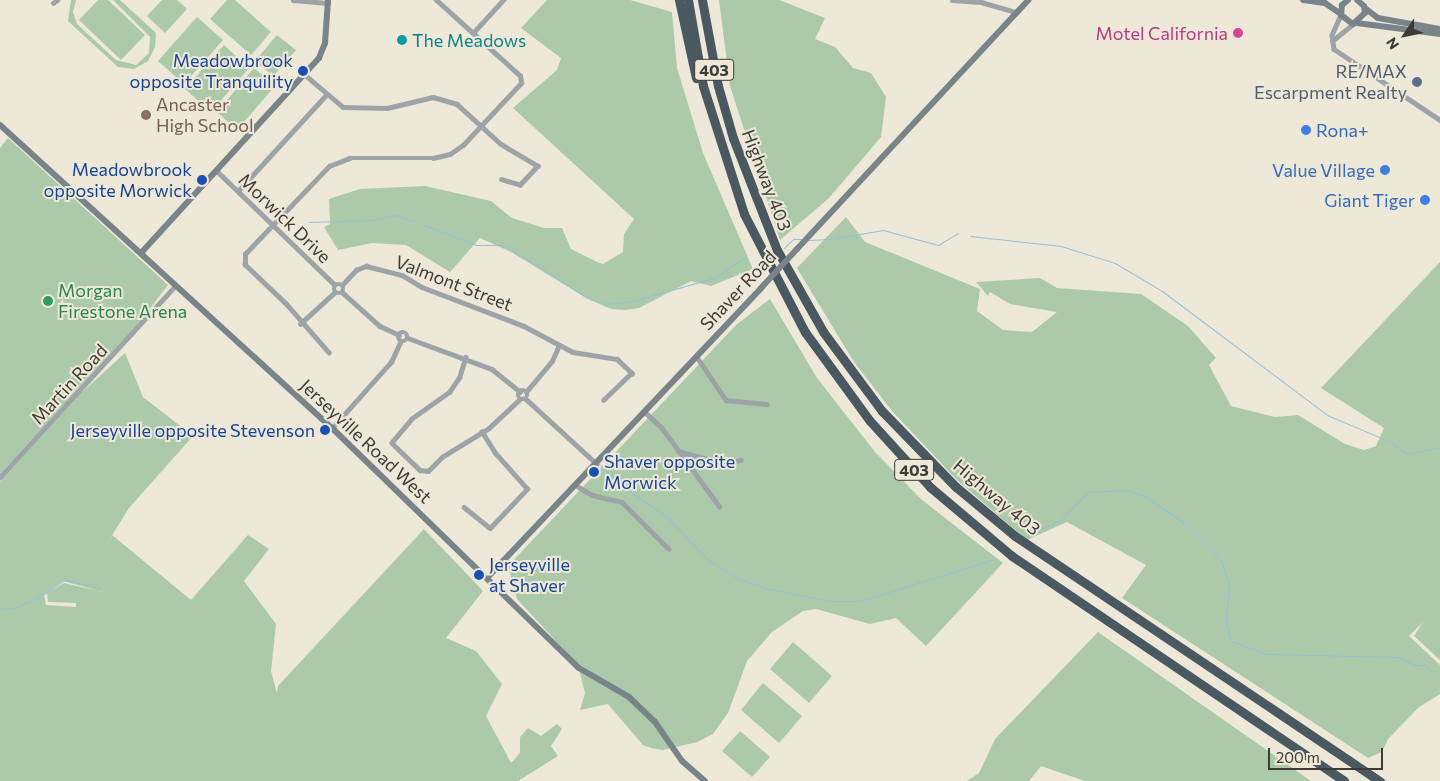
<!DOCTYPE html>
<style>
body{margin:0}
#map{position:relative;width:1440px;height:781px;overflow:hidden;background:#ede8d7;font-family:Commissioner,sans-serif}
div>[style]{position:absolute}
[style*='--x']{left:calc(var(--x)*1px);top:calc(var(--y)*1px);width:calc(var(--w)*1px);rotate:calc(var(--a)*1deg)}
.green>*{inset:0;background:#accaaa}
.stream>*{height:1px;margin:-0.5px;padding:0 0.5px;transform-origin:0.5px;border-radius:0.5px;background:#93c1da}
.street>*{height:4.5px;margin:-2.25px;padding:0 2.25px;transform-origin:2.25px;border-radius:2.25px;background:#9da4a8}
.street>.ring{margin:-2.25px;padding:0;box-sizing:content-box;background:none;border:4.5px solid #9da4a8;border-radius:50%}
.secondary>*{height:6px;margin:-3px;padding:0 3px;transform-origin:3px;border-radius:3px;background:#78848a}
.highway>*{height:9px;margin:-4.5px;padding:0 4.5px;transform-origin:4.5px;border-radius:4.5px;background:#495861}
.secondary-bridge>*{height:6px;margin:-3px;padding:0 3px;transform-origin:3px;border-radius:3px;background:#78848a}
.dots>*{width:14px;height:14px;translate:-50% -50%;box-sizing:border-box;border:2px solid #ede8d7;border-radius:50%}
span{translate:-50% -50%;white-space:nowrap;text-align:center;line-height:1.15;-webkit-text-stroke:4px #ede8d7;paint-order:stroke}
.shield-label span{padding:1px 4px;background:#ede8d7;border:1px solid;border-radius:4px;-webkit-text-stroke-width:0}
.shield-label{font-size:16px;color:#3d3b34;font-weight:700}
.hotel-label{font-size:18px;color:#b23c85}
.right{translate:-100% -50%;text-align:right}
.culture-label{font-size:18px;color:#0d838f}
.left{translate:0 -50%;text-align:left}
.transit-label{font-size:18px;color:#164399}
.service-label{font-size:18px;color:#4e5e75}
.education-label{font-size:18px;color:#785e54}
.shop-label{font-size:18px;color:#366cbe}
.street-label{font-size:18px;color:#3d3b34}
.leisure-label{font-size:18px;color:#27864d}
.north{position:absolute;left:1380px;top:10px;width:50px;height:50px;-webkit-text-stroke:4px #ede8d7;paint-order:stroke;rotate:236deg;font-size:14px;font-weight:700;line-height:20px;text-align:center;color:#3d3b34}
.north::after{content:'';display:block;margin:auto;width:18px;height:22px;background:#3d3b34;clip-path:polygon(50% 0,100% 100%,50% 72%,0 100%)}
.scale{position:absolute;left:1268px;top:748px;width:115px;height:22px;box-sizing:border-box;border:2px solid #3d3b34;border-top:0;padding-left:6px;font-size:15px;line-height:18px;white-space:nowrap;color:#3d3b34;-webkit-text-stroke:4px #ede8d7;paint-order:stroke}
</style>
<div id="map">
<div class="green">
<div style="clip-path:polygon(71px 0,76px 0,73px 12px,77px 24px,116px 60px,136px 65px,149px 53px,150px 37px,113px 0,120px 0,156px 33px,155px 47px,148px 61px,134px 69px,118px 67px,68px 21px)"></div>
<div style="clip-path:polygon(98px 0,108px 0,145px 35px,121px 60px,79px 20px)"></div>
<div style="clip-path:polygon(162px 0,177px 0,187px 9px,165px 33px,147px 16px)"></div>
<div style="clip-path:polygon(227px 0,235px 0,271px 32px,251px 55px,210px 19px)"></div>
<div style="clip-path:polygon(547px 0,630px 0,672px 12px,677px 68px,703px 153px,753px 269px,711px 286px,691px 281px,639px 308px,626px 310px,611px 309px,588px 299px,511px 252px,480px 238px,450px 272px,406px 245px,372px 243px,338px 250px,324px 227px,330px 224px,329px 199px,360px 189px,425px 186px,491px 201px,512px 218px,544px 228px,562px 228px,571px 249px,597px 262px,603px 264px,623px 252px,624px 234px,634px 219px,513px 108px,557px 70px,561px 58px,521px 28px)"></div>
<div style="clip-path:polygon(719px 0,779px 0,825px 18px,815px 39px,835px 47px,853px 68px,871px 73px,886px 97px,881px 137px,829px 198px,780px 240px,730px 86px)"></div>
<div style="clip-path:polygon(197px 17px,223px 40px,184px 84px,158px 61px)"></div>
<div style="clip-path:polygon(277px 35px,296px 50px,273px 76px,255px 61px)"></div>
<div style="clip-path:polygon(224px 45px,249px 68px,211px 112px,185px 89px)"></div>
<div style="clip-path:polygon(254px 68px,275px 86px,237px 130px,217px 112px)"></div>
<div style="clip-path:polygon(8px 138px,168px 285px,132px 332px,0 474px,0 148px)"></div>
<div style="clip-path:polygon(846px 217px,865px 242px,980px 289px,977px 311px,1003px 330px,1032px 332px,1057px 312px,1010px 304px,990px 292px,988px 296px,976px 282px,1040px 278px,1057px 288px,1141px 294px,1188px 326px,1216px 358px,1209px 365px,1231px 406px,1275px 417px,1298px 415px,1345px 444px,1364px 450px,1376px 446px,1384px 428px,1321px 388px,1440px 262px,1440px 660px,1414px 636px,1423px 622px,1409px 636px,1440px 665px,1440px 694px,1419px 707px,1388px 739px,1382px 752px,1368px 758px,1122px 598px,1146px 565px,1067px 522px,1027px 540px,958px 481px,892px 411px,854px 362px,797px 268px)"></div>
<div style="clip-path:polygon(770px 299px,817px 378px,875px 452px,922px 500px,1003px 563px,926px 646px,896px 618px,870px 624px,816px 609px,803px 611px,772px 632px,747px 661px,728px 713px,713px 734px,697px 742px,663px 750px,651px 748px,643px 745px,608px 704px,580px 710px,585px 693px,578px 665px,517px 599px,508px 566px,736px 325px)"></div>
<div style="clip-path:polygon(evenodd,125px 353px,143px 397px,193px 436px,129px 508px,101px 553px,112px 535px,191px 600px,248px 535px,269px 549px,244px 581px,276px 624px,271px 671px,277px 694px,278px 686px,424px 529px,483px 591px,446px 638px,476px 651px,502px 684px,486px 716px,511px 763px,520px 753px,520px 737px,528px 728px,541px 736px,557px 724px,562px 729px,551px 746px,558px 756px,518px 781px,0 781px,0 481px,80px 394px,125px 353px,63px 581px,102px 592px,103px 592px,64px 583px,47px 593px,48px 602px,76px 603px,76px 607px,46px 605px,44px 595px,63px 581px)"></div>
<div style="clip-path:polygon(1098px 632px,1311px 781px,1085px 781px,1041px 766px,1029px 781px,967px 781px,979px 773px,995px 739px)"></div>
<div style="clip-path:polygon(793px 642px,832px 676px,809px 703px,770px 669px)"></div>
<div style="clip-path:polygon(763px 683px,802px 716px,779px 743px,741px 710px)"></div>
<div style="clip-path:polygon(740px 731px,770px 757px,752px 777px,722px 751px)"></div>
</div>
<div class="stream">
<div style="--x:309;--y:222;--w:63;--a:-1.8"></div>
<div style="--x:372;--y:220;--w:24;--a:-12"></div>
<div style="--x:395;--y:215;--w:20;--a:18"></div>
<div style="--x:424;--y:225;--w:56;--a:21"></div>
<div style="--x:476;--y:245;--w:29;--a:0"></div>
<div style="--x:505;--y:245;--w:94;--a:32.8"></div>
<div style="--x:584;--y:296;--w:22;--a:21"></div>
<div style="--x:605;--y:304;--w:24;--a:-5"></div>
<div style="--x:629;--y:302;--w:88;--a:-15.8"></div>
<div style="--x:714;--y:278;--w:37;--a:-34"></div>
<div style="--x:970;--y:236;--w:92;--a:6.3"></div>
<div style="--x:1061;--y:246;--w:57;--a:17.5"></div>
<div style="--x:1115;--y:263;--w:55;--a:30.8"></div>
<div style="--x:1162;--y:291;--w:206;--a:36.9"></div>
<div style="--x:1327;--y:415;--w:69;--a:22.9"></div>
<div style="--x:1391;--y:442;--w:20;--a:37"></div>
<div style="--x:1407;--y:454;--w:34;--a:-12"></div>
<div style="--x:836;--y:238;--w:48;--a:-9.7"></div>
<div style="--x:883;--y:230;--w:57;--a:15.3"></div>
<div style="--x:938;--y:245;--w:23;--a:-31"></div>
<div style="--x:809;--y:240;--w:21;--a:-3"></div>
<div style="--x:784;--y:248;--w:13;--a:-45"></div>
<div style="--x:793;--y:239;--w:9;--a:0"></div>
<div style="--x:600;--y:465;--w:29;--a:44"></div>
<div style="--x:621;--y:485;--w:56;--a:34.8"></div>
<div style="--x:667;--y:517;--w:58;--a:46.4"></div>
<div style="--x:707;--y:559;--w:38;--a:32"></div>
<div style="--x:739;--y:579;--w:28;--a:18"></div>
<div style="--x:766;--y:588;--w:64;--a:11.7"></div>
<div style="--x:829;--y:601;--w:31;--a:0"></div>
<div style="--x:860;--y:601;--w:141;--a:-17.3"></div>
<div style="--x:1028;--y:535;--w:35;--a:-25"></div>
<div style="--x:1060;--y:520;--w:40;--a:-45"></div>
<div style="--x:1088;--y:492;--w:38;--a:-3"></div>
<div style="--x:1126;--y:490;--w:20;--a:18"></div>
<div style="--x:1145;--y:496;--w:47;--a:34.7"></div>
<div style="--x:1184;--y:523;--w:52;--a:45"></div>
<div style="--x:1221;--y:560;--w:25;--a:72"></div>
<div style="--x:1229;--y:584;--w:38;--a:95"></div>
<div style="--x:1226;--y:622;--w:20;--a:75"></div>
<div style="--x:1231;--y:641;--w:38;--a:20"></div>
<div style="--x:1267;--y:654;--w:130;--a:1.3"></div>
<div style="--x:1397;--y:657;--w:19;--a:25"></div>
<div style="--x:1414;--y:665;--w:12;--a:0"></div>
<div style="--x:1426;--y:665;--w:9;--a:49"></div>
<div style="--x:0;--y:609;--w:14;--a:-4"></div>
<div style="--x:14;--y:608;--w:26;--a:-23"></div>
<div style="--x:38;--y:598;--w:32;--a:-34"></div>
<div style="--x:65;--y:580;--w:36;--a:13"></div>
</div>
<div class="street">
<div style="--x:293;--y:0;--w:35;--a:5"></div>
<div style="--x:952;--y:0;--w:29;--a:4"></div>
<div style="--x:981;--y:2;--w:37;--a:16"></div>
<div style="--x:53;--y:3;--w:5;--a:-37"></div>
<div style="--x:1341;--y:15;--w:22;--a:114"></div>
<div style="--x:1332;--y:35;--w:14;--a:82"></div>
<div style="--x:1334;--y:49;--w:128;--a:33.8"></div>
<div style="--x:473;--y:33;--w:45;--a:-47.7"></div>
<div style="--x:1332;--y:41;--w:27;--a:-39"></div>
<div style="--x:304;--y:74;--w:51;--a:40.2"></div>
<div style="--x:343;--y:107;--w:44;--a:1.3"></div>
<div style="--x:387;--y:108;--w:47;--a:-13.4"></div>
<div style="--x:433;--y:97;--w:25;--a:16"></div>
<div style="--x:457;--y:104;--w:59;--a:42.3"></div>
<div style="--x:501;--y:144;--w:43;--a:30.7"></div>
<div style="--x:538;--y:166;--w:26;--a:133"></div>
<div style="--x:520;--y:185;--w:19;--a:-164"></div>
<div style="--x:216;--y:170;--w:165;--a:44"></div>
<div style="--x:238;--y:191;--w:129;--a:-47.5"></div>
<div class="ring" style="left:334px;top:284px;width:5.5px;height:5.5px"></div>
<div style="--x:342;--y:285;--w:21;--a:-47"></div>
<div style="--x:356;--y:270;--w:11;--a:-22"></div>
<div style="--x:366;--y:266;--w:37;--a:14"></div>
<div style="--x:402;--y:275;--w:23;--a:31"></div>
<div style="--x:422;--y:287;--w:109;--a:20.9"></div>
<div style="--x:524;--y:326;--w:55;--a:28"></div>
<div style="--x:573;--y:352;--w:45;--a:9"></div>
<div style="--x:617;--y:359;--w:21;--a:43"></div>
<div style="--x:632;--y:373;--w:39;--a:136"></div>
<div style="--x:342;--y:292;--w:51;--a:41.8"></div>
<div style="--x:380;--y:326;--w:21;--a:25"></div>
<div style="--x:300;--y:324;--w:47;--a:-42.4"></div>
<div class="ring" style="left:398.5px;top:332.5px;width:4.5px;height:4.5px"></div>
<div style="--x:408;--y:338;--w:90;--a:20.3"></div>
<div style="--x:492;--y:369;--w:36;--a:39"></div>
<div style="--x:329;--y:353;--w:65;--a:-131.3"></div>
<div style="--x:286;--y:304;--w:57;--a:-136.4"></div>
<div style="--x:245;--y:265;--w:11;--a:-90"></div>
<div style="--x:245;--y:254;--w:122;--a:-46.3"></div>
<div style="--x:329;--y:166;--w:22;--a:-21"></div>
<div style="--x:350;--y:158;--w:83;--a:0"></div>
<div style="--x:433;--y:158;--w:17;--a:-13"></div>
<div style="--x:450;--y:154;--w:16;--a:-35"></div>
<div style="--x:463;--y:145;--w:85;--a:-46.9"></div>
<div style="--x:521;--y:83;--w:7;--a:-98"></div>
<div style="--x:520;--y:76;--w:113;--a:-137.9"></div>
<div style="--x:466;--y:357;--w:21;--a:107"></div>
<div style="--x:460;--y:377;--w:18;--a:124"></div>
<div style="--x:450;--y:392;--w:47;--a:144.6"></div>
<div style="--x:412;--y:419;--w:31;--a:130"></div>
<div style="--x:392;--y:443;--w:39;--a:44"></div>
<div style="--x:420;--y:470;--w:8;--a:7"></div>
<div style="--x:428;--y:471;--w:20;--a:-45"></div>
<div style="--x:442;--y:457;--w:55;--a:-31.7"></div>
<div style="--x:489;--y:428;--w:42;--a:-43.1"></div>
<div style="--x:697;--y:357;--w:52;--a:56"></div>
<div style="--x:726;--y:400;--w:41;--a:5.6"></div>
<div class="ring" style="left:518px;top:390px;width:5.5px;height:5.5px"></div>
<div style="--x:526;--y:392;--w:40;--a:-50"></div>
<div style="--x:552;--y:361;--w:17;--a:-66"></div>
<div style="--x:526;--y:399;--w:96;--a:42.5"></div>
<div style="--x:645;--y:412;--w:23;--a:43"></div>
<div style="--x:662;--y:428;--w:97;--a:53.8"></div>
<div style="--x:332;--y:428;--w:89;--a:-48.2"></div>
<div style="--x:391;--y:362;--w:23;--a:-65"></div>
<div style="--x:678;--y:451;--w:46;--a:15.3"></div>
<div style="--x:722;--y:463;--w:19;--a:-9"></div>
<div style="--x:0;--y:477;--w:259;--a:-47.5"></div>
<div style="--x:577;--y:486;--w:17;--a:31"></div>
<div style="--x:592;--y:495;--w:31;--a:13"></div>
<div style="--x:622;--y:502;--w:66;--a:45"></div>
<div style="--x:464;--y:507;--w:33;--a:39"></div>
<div style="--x:490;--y:528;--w:54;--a:-46.5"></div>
<div style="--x:527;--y:489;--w:48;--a:-131.6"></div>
<div style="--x:495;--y:453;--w:25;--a:-122"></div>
</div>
<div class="secondary">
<div style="--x:1303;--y:0;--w:22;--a:8"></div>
<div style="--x:1325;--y:3;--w:19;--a:35"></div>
<div style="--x:1348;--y:0;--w:8;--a:140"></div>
<div style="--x:1342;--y:5;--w:10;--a:96"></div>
<div style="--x:1341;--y:15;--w:15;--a:37"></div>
<div style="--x:1353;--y:24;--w:16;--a:-43"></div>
<div style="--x:1365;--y:13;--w:7;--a:-98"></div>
<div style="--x:1364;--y:6;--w:9;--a:-139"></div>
<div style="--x:1365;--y:8;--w:16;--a:38"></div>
<div style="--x:1378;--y:18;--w:63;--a:10.1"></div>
<div style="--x:1357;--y:23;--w:84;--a:7.5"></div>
<div style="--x:0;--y:125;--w:449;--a:42.4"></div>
<div style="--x:332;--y:428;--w:344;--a:44.2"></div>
<div style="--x:579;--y:668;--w:58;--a:30.1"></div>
<div style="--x:629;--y:697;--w:36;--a:44"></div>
<div style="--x:655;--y:722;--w:47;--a:55.3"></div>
<div style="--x:682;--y:761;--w:30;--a:41"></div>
<div style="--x:797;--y:249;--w:340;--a:-47.1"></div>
<div style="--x:141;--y:253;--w:264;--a:-47.6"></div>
<div style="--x:319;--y:58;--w:16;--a:-68"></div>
<div style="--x:325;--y:43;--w:43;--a:-86"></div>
<div style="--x:488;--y:577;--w:398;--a:-46.6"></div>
</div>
<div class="highway">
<div style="--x:679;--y:0;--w:80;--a:77.7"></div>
<div style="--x:688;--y:0;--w:87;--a:80.1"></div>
<div style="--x:703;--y:86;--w:134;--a:72.2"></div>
<div style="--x:744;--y:214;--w:133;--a:62.7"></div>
<div style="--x:805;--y:332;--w:110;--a:53.9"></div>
<div style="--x:870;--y:421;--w:89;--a:47.7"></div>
<div style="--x:930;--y:487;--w:107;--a:40.1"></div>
<div style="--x:1012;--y:556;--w:401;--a:34.1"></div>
<div style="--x:702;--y:0;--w:87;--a:79.5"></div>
<div style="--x:718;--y:86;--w:54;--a:73.9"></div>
<div style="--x:733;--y:138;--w:120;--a:68.6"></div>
<div style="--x:777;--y:250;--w:95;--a:60.5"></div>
<div style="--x:824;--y:333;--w:97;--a:53.4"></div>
<div style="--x:882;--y:411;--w:106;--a:45.8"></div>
<div style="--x:956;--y:487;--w:77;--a:39.7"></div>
<div style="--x:1015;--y:536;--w:440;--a:33.9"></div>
</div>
<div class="secondary-bridge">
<div style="--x:761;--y:288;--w:53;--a:-47.3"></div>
</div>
<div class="dots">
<div style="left:1238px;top:33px;background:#d1479c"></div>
<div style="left:402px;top:40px;background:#0f9aa8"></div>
<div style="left:303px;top:71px;background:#1a4fb4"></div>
<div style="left:1417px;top:82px;background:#5c6f8a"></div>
<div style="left:146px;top:115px;background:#8d6e63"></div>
<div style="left:1306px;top:130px;background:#3f7fe0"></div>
<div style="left:1385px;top:170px;background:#3f7fe0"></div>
<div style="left:202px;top:180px;background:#1a4fb4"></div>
<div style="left:1425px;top:200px;background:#3f7fe0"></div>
<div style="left:48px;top:301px;background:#2e9e5b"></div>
<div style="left:325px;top:430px;background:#1a4fb4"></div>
<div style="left:594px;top:472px;background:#1a4fb4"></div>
<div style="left:479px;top:575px;background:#1a4fb4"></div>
</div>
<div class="shield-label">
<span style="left:714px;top:70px">403</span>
<span style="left:914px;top:470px">403</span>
</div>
<div class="hotel-label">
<span class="right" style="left:1228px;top:33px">Motel California</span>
</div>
<div class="culture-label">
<span class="left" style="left:412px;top:40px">The Meadows</span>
</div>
<div class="transit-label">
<span class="right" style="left:293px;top:71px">Meadowbrook<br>opposite Tranquility</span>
<span class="right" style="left:192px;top:180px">Meadowbrook<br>opposite Morwick</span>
<span class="right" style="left:315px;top:430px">Jerseyville opposite Stevenson</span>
<span class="left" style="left:604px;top:472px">Shaver opposite<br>Morwick</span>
<span class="left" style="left:489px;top:575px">Jerseyville<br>at Shaver</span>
</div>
<div class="service-label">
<span class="right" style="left:1407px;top:82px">RE/MAX<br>Escarpment Realty</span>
</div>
<div class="education-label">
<span class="left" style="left:156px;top:115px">Ancaster<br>High School</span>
</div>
<div class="shop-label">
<span class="left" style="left:1316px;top:130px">Rona+</span>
<span class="right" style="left:1375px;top:170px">Value Village</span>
<span class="right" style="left:1415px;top:200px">Giant Tiger</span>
</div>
<div class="street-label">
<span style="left:767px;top:180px;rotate:69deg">Highway 403</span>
<span style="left:285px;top:218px;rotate:44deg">Morwick Drive</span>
<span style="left:454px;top:283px;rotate:21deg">Valmont Street</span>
<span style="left:738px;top:290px;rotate:-47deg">Shaver Road</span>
<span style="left:69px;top:384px;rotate:-47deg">Martin Road</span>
<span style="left:366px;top:441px;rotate:43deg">Jerseyville Road West</span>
<span style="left:997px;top:497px;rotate:40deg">Highway 403</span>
</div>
<div class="leisure-label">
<span class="left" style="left:58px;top:301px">Morgan<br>Firestone Arena</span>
</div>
<div class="north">N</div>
<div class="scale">200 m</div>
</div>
